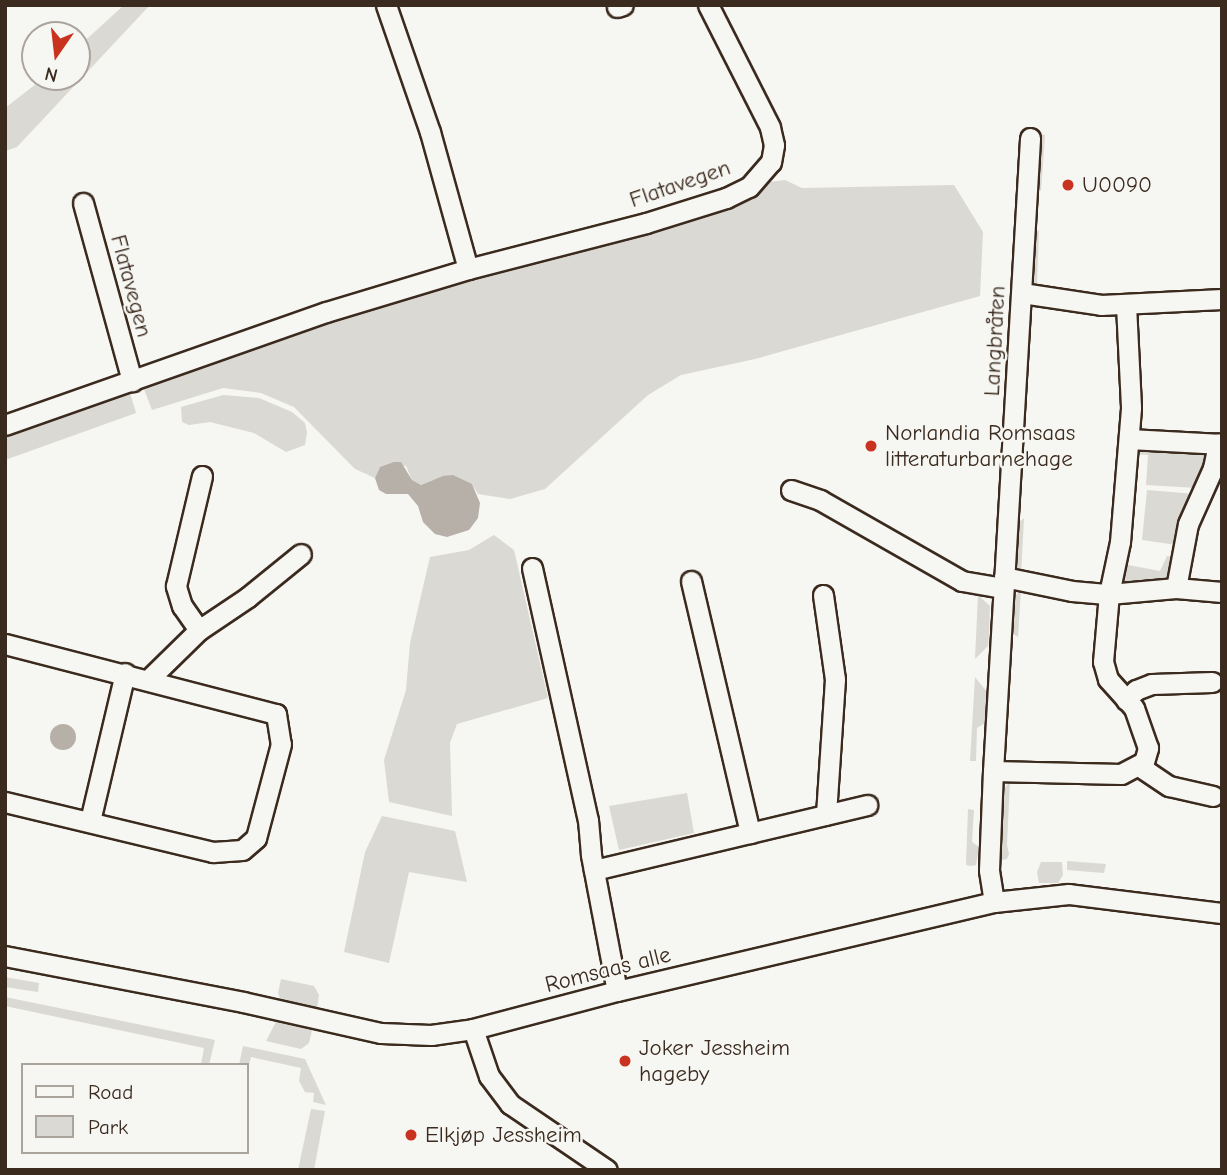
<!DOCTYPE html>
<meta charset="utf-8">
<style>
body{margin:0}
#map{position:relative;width:1227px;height:1175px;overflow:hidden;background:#f6f6f2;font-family:"Comic Neue",sans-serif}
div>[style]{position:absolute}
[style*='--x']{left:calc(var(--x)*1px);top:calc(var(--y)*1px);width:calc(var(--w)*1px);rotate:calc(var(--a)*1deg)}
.green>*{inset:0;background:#dad9d3}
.water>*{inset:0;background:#b6b0a9}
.round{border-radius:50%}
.roads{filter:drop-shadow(2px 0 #3b2a1e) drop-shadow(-2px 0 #3b2a1e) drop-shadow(0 2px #3b2a1e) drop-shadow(0 -2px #3b2a1e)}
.street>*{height:19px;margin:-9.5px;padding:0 9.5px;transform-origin:9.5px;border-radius:9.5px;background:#f6f6f2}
.dots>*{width:19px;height:19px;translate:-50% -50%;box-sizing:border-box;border:4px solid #f6f6f2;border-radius:50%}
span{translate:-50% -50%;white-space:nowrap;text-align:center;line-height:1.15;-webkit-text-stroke:5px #f6f6f2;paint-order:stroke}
.street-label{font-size:23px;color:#3b2a1e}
.poi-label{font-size:23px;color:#3b2a1e}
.left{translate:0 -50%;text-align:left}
.frame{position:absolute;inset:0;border:7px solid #3b2a1e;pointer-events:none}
.legend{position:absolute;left:21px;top:1063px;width:228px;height:91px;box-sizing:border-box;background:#f6f6f2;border:2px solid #aba49d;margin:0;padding:9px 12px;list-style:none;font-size:21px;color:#3b2a1e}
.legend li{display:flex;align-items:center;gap:14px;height:35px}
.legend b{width:35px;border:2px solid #aba49d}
.north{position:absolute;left:21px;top:21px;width:70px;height:70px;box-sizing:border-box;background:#f6f6f2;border:2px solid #aba49d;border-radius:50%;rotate:194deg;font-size:19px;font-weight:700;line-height:28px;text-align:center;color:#3b2a1e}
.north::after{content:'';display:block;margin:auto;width:24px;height:32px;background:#c8321e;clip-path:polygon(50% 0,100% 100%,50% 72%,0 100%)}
</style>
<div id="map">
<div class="green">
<div style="clip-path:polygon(124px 5px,150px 5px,17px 147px,5px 151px,5px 108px,45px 77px,77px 77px,77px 48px)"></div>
<div style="clip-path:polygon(1038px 134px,1045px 135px,1041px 191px,1035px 187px)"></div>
<div style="clip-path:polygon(785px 180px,802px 188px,954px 185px,983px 232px,980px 296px,755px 359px,681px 375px,648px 395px,545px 489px,510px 499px,478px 494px,472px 484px,433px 480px,421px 485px,412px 480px,406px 466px,380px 467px,375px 478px,355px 469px,294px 407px,261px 393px,223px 388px,152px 410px,142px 384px,350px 311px,460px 280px,547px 261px,747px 197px,760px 183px)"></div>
<div style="clip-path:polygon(1039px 230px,1037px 285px,1031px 279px,1033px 235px)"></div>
<div style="clip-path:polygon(129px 390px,136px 413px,5px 460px,5px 432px)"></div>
<div style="clip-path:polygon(223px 395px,259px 398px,292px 412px,305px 423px,307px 433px,305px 445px,286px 452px,254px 433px,210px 422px,189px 425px,182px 422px,181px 407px)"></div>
<div style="clip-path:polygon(1137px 449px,1202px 449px,1209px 457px,1198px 488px,1146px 485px,1148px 455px,1135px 454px)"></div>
<div style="clip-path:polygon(1147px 490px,1195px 494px,1177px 545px,1142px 540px)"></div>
<div style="clip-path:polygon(1024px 518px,1021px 574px,1016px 569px,1018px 523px)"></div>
<div style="clip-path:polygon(494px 535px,514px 550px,548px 698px,457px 724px,450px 743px,452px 816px,389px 802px,384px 760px,406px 690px,410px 643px,430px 557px,469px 550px)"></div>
<div style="clip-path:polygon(1167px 556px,1175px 557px,1166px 581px,1121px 588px,1123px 564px,1160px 571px)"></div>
<div style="clip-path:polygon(1021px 590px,1018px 637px,1012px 633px,1014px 597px)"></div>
<div style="clip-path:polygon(978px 595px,990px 606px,989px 634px,988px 646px,975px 659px)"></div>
<div style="clip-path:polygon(975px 677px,987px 692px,986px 704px,985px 723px,977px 728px,976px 761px,970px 761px)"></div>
<div style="clip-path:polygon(1010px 781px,1007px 845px,1009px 854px,1007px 859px,1001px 860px,1004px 789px)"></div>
<div style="clip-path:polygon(687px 793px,694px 833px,619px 850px,609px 806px)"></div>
<div style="clip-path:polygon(968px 809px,974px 810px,972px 842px,979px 847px,976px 865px,971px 866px,966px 865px)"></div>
<div style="clip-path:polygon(382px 816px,455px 831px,467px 882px,409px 872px,389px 963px,344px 952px,365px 852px)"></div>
<div style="clip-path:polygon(1067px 861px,1106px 864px,1104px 873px,1067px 870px)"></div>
<div style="clip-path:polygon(1041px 862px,1062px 862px,1063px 875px,1058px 883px,1039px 883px,1037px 872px)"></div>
<div style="clip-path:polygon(5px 977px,39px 983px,38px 992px,5px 987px)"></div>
<div style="clip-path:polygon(281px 979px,314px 986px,319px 995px,317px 1008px,281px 1001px,278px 993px)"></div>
<div style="clip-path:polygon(5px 997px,215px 1040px,209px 1065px,201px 1064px,204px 1048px,5px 1006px)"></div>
<div style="clip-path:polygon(276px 1022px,312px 1030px,309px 1043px,301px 1049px,266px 1041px)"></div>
<div style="clip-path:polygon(243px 1046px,305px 1059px,326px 1105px,313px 1102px,314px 1093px,305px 1092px,299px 1081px,301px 1068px,251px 1057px,247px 1073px,247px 1065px,239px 1065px)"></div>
<div style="clip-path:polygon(311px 1109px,325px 1111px,314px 1170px,298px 1170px)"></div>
</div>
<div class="water">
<div style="clip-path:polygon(394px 462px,401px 462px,412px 480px,421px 485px,443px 476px,453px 475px,472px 484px,480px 503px,478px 518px,469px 530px,447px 537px,435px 534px,423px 522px,418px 506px,408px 494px,386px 494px,379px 490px,375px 478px,380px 467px)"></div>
<div class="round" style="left:50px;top:724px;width:26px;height:26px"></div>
</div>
<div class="roads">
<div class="street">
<div style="--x:386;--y:5;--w:134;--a:70.9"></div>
<div style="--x:430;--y:132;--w:142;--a:74.5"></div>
<div style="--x:617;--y:7;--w:6;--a:-18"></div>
<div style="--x:83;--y:203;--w:185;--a:74.6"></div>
<div style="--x:1022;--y:293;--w:80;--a:8.6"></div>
<div style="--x:1101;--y:305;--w:121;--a:-2.8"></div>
<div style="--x:5;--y:425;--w:340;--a:-19.4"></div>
<div style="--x:326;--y:312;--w:148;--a:-16.8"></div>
<div style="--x:468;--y:269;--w:184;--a:-14.5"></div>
<div style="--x:646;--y:223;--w:84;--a:-17.4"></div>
<div style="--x:726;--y:198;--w:25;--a:-26"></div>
<div style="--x:749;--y:187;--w:33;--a:-49"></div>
<div style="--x:771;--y:162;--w:17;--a:-80"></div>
<div style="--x:774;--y:145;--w:18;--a:-103"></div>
<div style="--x:770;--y:127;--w:137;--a:-116.9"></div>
<div style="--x:1129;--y:439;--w:93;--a:3.1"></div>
<div style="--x:791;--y:490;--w:31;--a:19"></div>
<div style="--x:820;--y:500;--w:163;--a:29.7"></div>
<div style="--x:962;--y:581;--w:42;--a:9.7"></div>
<div style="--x:532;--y:568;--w:258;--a:77.5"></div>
<div style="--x:588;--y:820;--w:35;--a:85"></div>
<div style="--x:591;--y:855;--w:138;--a:79.2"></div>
<div style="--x:1004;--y:577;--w:69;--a:11.6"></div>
<div style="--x:1072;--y:591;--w:37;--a:5"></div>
<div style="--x:1109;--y:594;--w:67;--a:-5.1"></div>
<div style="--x:1176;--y:588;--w:46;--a:5"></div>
<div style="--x:691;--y:581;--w:259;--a:76.8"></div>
<div style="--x:1176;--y:588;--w:65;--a:-79.4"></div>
<div style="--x:1188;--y:524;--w:61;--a:-65.9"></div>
<div style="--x:1213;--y:468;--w:25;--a:-78"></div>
<div style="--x:823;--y:595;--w:85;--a:81.9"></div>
<div style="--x:835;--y:679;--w:136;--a:93.8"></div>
<div style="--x:199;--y:630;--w:29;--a:-125"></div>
<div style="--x:182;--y:606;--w:21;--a:-107"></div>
<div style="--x:176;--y:586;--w:113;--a:-76.7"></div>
<div style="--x:5;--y:644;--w:280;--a:14.5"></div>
<div style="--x:276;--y:714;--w:30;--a:81"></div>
<div style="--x:281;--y:744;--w:97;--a:104.9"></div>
<div style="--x:256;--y:838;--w:18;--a:139"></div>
<div style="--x:242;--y:850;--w:29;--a:176"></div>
<div style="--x:213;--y:852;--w:214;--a:-166.5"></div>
<div style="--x:149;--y:679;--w:70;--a:-44.4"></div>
<div style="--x:199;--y:630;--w:59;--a:-34"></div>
<div style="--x:248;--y:597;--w:68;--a:-39.1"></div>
<div style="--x:1126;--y:700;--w:14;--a:-45"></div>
<div style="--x:1136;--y:690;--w:17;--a:-21"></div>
<div style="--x:1152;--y:684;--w:60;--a:-1.9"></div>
<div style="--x:1139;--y:766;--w:36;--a:34"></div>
<div style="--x:1169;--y:786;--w:45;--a:12.8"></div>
<div style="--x:993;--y:771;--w:128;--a:1.3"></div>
<div style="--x:1121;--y:774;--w:26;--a:-28"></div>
<div style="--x:1144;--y:762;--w:15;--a:-74"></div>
<div style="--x:1148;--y:748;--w:42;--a:-109.3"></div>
<div style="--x:1134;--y:708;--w:39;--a:-132"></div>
<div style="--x:1108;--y:679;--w:18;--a:-106"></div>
<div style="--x:1103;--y:662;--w:68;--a:-85"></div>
<div style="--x:1109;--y:594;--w:53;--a:-78.1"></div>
<div style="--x:1120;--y:542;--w:135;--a:-85.3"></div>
<div style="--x:1131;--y:407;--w:103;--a:-92.8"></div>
<div style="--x:90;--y:821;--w:152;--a:-76.7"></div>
<div style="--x:594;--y:870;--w:281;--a:-13.4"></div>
<div style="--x:994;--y:902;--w:32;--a:-99"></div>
<div style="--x:989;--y:870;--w:99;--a:-87.7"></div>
<div style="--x:993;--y:771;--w:634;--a:-86.65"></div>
<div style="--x:5;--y:956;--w:242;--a:10.9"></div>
<div style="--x:243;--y:1002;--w:141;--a:12.7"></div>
<div style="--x:381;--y:1033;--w:50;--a:2.3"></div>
<div style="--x:431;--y:1035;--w:42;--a:-8.1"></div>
<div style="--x:473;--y:1029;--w:149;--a:-14.8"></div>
<div style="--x:617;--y:991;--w:387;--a:-13.3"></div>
<div style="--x:994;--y:902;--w:75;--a:-6.1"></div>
<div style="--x:1069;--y:894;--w:154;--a:7.1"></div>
<div style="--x:473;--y:1029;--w:50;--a:71.2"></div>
<div style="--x:489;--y:1076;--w:35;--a:53"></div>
<div style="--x:510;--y:1104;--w:117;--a:34.2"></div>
</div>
</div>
<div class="dots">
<div style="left:1068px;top:185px;background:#c8321e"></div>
<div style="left:871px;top:446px;background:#c8321e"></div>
<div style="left:625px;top:1061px;background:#c8321e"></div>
<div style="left:411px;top:1135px;background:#c8321e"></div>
</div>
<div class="street-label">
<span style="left:680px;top:184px;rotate:-19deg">Flatavegen</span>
<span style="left:131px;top:286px;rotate:75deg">Flatavegen</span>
<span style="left:995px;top:341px;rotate:-87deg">Langbråten</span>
<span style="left:608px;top:970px;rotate:-14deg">Romsaas alle</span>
</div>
<div class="poi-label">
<span class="left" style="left:1082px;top:185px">U0090</span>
<span class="left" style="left:885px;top:446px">Norlandia Romsaas<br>litteraturbarnehage</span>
<span class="left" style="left:639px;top:1061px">Joker Jessheim<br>hageby</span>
<span class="left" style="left:425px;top:1135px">Elkjøp Jessheim</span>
</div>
<div class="frame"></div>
<ul class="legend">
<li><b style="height:9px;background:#f6f6f2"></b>Road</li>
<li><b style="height:19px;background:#dad9d3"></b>Park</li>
</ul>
<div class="north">N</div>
</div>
